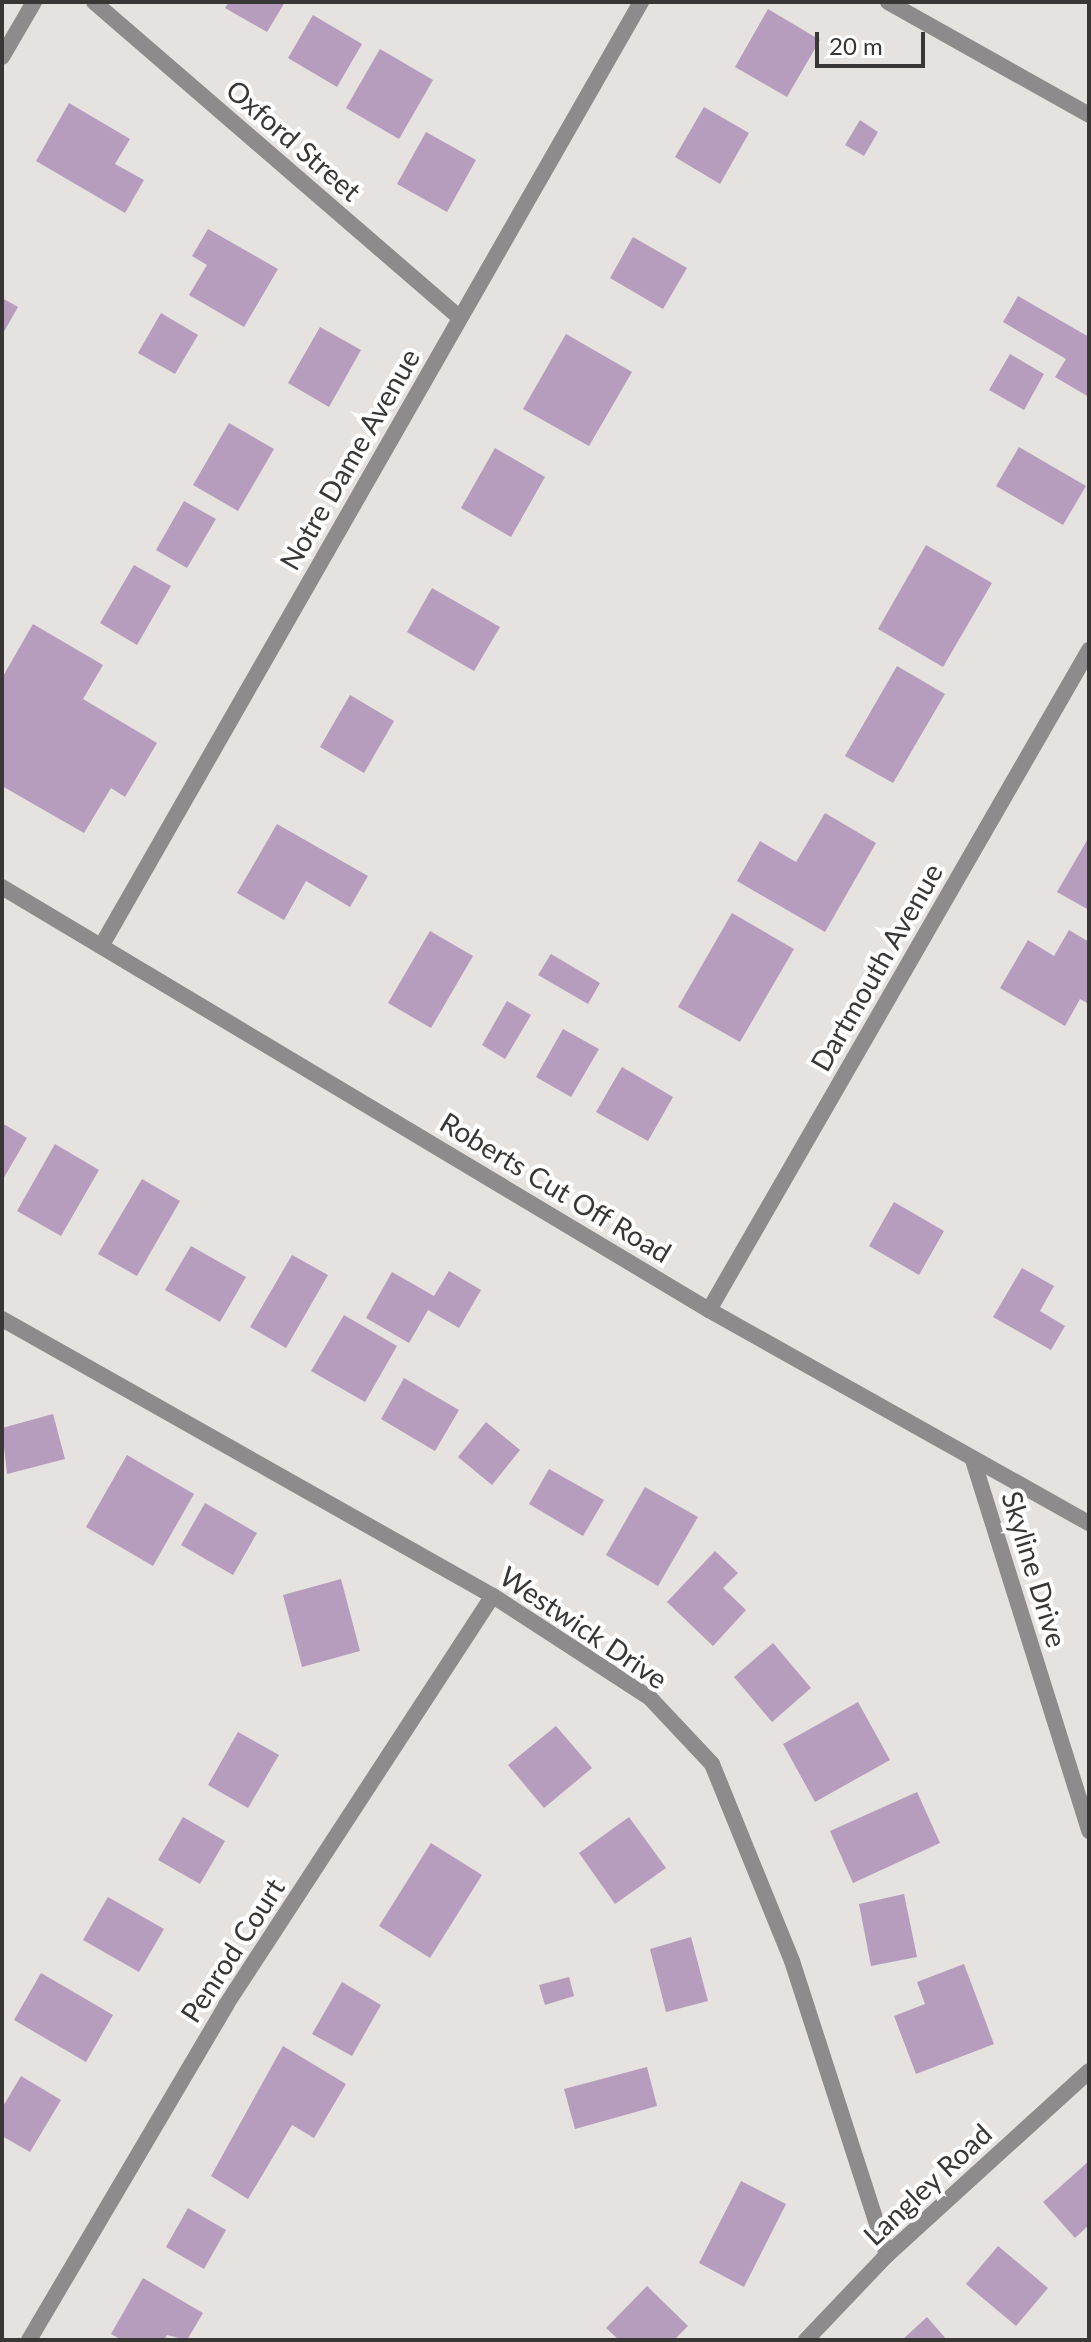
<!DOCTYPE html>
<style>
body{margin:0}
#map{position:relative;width:1091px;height:2342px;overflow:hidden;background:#e5e2df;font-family:Lato,sans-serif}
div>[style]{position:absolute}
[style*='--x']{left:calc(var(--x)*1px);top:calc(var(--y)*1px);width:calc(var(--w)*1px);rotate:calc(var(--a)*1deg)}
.building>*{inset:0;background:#b69dbe}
.minor>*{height:16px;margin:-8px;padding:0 8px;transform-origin:8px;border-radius:8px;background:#8d8b8b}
.tertiary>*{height:16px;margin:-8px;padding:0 8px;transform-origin:8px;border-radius:8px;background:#8d8b8b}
span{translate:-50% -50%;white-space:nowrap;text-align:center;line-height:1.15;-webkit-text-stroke:8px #fff;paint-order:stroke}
.street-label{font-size:28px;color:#383735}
.frame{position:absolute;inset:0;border:4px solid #383735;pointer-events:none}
.scale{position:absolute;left:815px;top:32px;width:110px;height:36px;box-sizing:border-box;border:4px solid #383735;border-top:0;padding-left:10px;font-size:24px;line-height:28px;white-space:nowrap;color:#383735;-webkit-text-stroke:6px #fff;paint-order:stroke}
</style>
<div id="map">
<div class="building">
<div style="clip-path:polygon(229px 2px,285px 2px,267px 32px,225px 8px)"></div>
<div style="clip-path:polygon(768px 9px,820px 40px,787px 97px,735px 67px)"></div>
<div style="clip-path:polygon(313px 15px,362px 44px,337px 87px,288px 58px)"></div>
<div style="clip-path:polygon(380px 49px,433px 80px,399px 139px,346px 108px)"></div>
<div style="clip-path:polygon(69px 103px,130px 139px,115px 164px,144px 180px,125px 213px,36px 161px)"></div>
<div style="clip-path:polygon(704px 107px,749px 133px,720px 184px,675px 157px)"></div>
<div style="clip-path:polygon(860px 120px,878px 132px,864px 156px,845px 145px)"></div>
<div style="clip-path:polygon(426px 132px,476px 160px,447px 212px,397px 184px)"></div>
<div style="clip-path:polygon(208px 229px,278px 269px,244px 327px,189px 295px,207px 265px,192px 256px)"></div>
<div style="clip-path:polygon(633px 237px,687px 268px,663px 309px,610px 278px)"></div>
<div style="clip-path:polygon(1018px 296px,1089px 337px,1089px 397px,1055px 377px,1066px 359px,1003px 322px)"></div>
<div style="clip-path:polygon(2px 298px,18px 307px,2px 335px)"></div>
<div style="clip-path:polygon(161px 313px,198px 335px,175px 374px,138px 353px)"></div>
<div style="clip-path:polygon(320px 327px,361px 350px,329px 407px,288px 383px)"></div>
<div style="clip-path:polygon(566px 334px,632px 372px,589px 446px,523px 409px)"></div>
<div style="clip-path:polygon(1010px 354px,1044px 374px,1024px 410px,989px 390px)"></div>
<div style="clip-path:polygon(229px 423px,274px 449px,238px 511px,193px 485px)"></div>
<div style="clip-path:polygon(1019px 447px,1086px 486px,1063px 525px,996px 486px)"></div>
<div style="clip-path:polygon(495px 448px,545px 477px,511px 537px,461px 508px)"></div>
<div style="clip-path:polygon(184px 501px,216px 519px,187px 568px,156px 550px)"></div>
<div style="clip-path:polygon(926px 545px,992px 583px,943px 667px,878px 629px)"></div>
<div style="clip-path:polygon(134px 565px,171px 586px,137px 645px,100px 623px)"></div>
<div style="clip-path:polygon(432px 588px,500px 627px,474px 671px,407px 632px)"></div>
<div style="clip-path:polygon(33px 624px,103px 665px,83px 699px,157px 743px,125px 797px,111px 788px,84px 833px,2px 786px,2px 678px)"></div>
<div style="clip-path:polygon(897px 666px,945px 694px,893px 783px,845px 756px)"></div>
<div style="clip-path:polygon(350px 695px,394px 721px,364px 773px,320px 747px)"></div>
<div style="clip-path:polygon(825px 813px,876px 843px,825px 932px,737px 881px,760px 841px,796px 862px)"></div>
<div style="clip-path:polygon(277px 824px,368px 876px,350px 907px,306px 881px,284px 920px,237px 893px)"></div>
<div style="clip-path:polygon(1089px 837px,1089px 910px,1057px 892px)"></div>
<div style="clip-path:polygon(732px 913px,794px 949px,740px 1042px,678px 1007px)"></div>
<div style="clip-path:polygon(1069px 930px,1089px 942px,1089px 1004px,1080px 999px,1065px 1026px,1000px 988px,1028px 940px,1054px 956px)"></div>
<div style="clip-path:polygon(430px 931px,473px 956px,431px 1028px,388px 1003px)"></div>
<div style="clip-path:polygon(551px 954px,600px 983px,588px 1004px,538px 975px)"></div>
<div style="clip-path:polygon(507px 1001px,531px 1015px,505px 1059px,482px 1045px)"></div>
<div style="clip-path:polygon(563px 1029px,599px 1049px,571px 1097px,536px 1077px)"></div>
<div style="clip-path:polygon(622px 1067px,673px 1097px,648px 1141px,596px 1112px)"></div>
<div style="clip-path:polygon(2px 1123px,27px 1138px,2px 1181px)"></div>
<div style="clip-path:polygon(55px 1144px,99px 1170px,61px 1236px,17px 1211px)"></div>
<div style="clip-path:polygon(142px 1179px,180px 1201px,137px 1276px,98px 1254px)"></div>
<div style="clip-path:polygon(894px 1202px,944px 1231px,919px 1275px,869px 1246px)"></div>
<div style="clip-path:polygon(191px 1246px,246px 1277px,220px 1322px,165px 1290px)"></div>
<div style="clip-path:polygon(292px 1255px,328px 1275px,286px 1348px,250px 1327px)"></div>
<div style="clip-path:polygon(1022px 1268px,1054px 1286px,1040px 1311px,1065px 1326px,1051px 1350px,993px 1317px)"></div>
<div style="clip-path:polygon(449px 1271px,481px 1290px,459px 1328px,428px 1310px,409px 1343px,366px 1318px,392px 1272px,434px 1296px)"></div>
<div style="clip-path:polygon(344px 1315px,397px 1346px,365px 1402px,311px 1371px)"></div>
<div style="clip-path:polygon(404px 1378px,459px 1410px,435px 1451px,381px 1419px)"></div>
<div style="clip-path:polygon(53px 1414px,65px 1459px,7px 1474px,2px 1428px)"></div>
<div style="clip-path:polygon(486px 1422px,520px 1450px,492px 1485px,458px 1457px)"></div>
<div style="clip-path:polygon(127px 1455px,194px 1494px,153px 1566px,86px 1527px)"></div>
<div style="clip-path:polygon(549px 1469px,604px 1500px,583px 1536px,529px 1504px)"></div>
<div style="clip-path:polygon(645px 1487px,698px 1517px,658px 1586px,606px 1555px)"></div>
<div style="clip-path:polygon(205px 1503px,257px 1533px,233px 1575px,181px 1545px)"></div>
<div style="clip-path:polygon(715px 1551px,738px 1573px,723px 1588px,746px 1610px,713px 1646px,667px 1602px)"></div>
<div style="clip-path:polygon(341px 1579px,360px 1651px,302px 1667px,283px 1595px)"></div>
<div style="clip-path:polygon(773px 1643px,811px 1688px,772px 1722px,734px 1677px)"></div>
<div style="clip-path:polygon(858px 1702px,890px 1760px,815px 1802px,783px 1744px)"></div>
<div style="clip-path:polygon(556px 1726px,592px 1768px,544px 1808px,508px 1765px)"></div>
<div style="clip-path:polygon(238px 1732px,279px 1755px,248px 1808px,208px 1785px)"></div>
<div style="clip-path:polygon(917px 1792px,940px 1843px,853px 1883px,830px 1831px)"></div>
<div style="clip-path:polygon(183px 1817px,225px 1841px,200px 1884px,158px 1860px)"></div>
<div style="clip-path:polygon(629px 1817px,666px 1868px,615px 1904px,579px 1853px)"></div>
<div style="clip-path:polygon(431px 1843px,482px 1875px,430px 1958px,379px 1926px)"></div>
<div style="clip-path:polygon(904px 1894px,917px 1957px,871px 1966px,859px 1904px)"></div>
<div style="clip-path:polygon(108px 1897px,164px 1929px,139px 1972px,83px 1940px)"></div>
<div style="clip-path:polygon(691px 1937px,708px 2001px,666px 2012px,650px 1949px)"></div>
<div style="clip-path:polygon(964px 1964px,994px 2044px,916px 2074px,894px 2016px,925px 2004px,917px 1982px)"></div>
<div style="clip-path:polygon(41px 1973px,113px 2015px,86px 2062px,14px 2020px)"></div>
<div style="clip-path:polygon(569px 1977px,574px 1996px,545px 2005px,539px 1985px)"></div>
<div style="clip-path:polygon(342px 1982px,381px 2005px,352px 2056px,312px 2034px)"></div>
<div style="clip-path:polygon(283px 2046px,346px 2084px,314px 2138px,292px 2125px,248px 2199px,211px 2176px)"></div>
<div style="clip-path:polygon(647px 2067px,657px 2106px,575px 2129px,564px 2089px)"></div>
<div style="clip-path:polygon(21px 2076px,61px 2100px,30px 2152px,2px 2136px,2px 2108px)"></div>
<div style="clip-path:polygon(1089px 2161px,1089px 2225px,1075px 2238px,1043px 2202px)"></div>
<div style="clip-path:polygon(741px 2181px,786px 2204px,744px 2287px,699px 2263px)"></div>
<div style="clip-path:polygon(188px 2208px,226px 2230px,204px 2269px,166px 2247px)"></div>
<div style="clip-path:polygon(998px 2246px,1048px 2288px,1016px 2326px,966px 2284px)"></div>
<div style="clip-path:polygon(143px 2278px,203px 2313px,187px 2340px,167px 2335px,164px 2340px,122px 2340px,111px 2334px)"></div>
<div style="clip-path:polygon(647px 2286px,688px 2326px,674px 2340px,619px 2340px,606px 2328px)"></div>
<div style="clip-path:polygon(927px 2317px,947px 2340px,902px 2340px)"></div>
</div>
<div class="minor">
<div style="--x:94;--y:2;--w:482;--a:40.8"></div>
<div style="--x:888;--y:2;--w:231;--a:29.3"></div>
<div style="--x:2;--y:57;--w:64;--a:-59.8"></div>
<div style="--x:103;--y:943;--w:1084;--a:-60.24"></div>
<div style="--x:709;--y:1310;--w:762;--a:-60.07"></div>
<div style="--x:2;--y:1319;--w:564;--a:29.43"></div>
<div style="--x:493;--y:1596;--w:187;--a:33"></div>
<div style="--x:650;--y:1698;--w:91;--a:46.8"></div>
<div style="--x:712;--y:1764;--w:213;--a:67.9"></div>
<div style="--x:792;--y:1961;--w:309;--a:72.1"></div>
<div style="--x:29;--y:2340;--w:389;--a:-59.5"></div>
<div style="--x:226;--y:2005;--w:488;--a:-56.9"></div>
<div style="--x:806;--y:2340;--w:117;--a:-46.4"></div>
<div style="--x:887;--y:2255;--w:273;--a:-42.3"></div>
</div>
<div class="tertiary">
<div style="--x:2;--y:887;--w:824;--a:30.89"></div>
<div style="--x:709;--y:1310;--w:436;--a:29.3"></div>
<div style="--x:973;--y:1460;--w:389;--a:72.6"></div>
</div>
<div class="street-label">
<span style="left:294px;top:140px;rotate:41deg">Oxford Street</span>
<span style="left:349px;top:459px;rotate:-60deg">Notre Dame Avenue</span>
<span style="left:876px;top:967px;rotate:-60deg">Dartmouth Avenue</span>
<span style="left:556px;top:1187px;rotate:31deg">Roberts Cut Off Road</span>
<span style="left:1035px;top:1569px;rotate:73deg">Skyline Drive</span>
<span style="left:584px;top:1627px;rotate:34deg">Westwick Drive</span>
<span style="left:232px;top:1950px;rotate:-57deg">Penrod Court</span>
<span style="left:927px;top:2184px;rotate:-43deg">Langley Road</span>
</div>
<div class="frame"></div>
<div class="scale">20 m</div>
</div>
